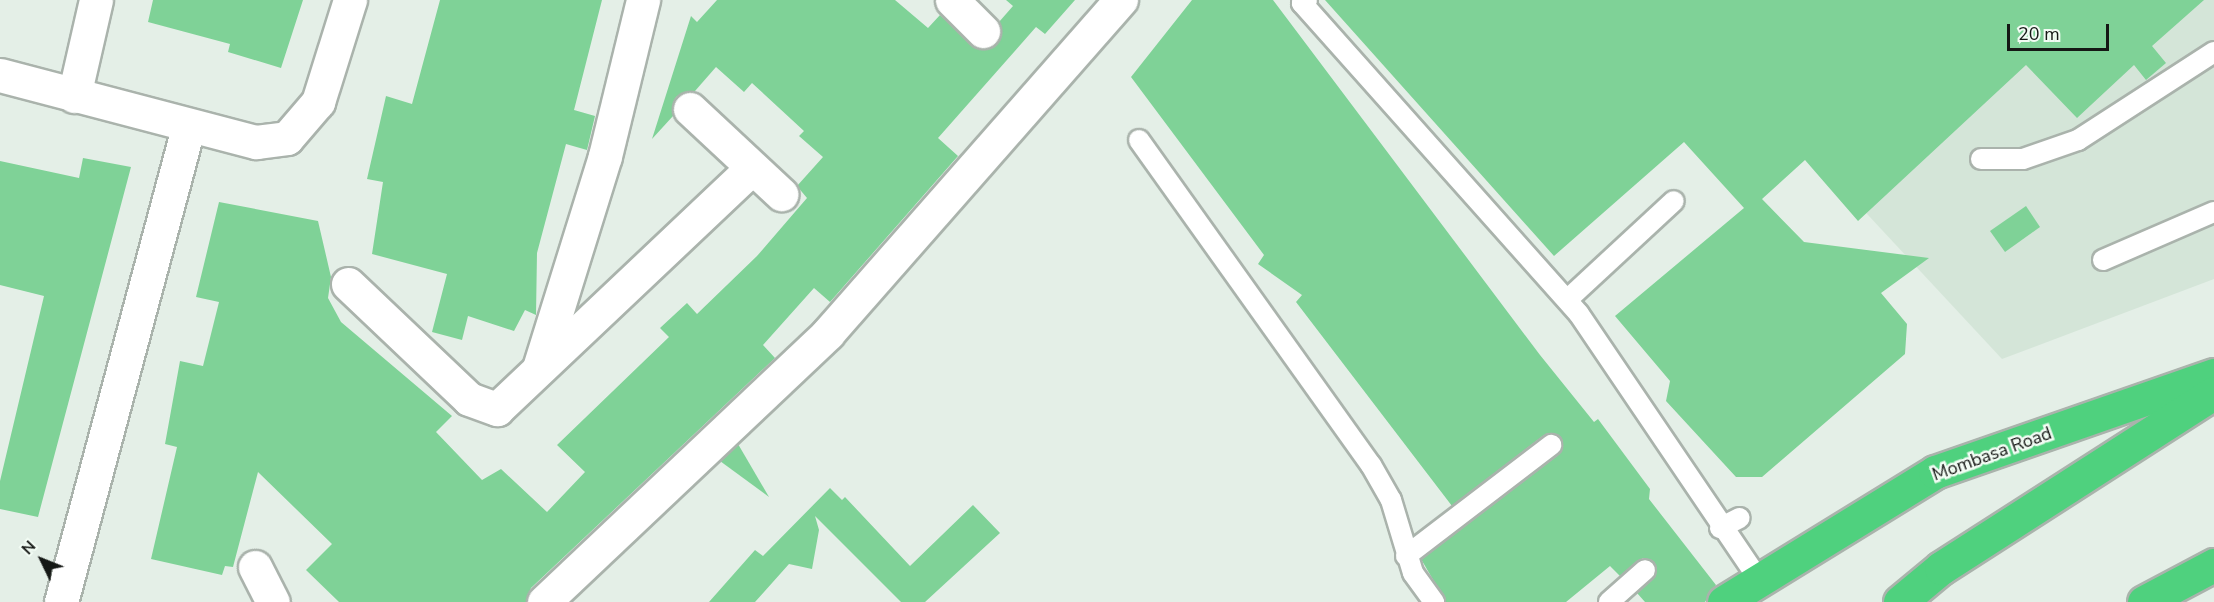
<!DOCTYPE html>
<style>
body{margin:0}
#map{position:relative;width:2214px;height:602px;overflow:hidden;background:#e4efe7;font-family:"Nunito Sans",sans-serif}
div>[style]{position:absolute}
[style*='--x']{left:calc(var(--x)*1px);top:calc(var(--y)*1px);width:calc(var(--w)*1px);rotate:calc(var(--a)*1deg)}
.built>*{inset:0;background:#d4e5d8}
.building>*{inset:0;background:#7fd297}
.roads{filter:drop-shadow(2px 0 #aab3ac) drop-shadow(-2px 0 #aab3ac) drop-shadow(0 2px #aab3ac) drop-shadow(0 -2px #aab3ac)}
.lane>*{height:20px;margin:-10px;padding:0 10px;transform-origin:10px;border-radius:10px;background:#fff}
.street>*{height:33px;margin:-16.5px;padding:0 16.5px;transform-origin:16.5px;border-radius:16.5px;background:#fff}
.highway>*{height:33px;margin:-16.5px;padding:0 16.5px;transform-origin:16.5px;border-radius:16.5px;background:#4fd17e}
span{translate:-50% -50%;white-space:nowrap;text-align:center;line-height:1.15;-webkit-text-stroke:5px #f2fcf4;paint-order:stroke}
.street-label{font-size:18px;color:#151815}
.north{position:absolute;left:12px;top:530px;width:60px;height:60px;-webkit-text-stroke:4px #f2fcf4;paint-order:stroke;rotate:313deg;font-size:16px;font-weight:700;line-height:24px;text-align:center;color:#151815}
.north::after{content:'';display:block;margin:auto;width:21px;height:27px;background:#151815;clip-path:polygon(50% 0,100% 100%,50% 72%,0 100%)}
.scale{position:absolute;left:2007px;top:24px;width:102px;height:27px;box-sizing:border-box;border:3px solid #151815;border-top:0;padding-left:8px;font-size:18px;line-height:21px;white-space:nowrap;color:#151815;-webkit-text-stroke:4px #f2fcf4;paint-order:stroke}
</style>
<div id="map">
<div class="built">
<div style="clip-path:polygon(1668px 0,2214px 0,2214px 279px,2002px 359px)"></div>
</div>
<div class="building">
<div style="clip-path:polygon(153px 0,303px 0,281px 68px,228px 52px,230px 44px,148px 22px)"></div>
<div style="clip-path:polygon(440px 0,602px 0,574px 110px,595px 116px,587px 150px,566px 144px,537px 253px,536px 315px,525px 310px,514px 331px,468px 316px,462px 340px,432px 332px,447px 274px,372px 254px,383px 182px,367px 179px,386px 96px,412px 104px)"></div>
<div style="clip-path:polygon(717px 0,895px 0,928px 28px,940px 15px,979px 49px,988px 49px,1001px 36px,999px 22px,1013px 6px,1006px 0,1075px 0,1045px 34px,1036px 27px,938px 138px,958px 156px,830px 302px,814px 288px,763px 345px,775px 358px,531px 588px,526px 602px,339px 602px,306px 570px,332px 544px,258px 472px,233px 567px,225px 566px,222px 575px,151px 559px,177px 447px,165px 444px,180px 361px,203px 366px,219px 302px,196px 297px,219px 202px,318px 221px,331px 277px,328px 298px,341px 322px,452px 416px,436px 432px,482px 480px,501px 469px,547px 512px,585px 472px,557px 445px,669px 337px,660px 328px,687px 303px,697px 314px,757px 256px,807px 198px,797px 186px,823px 157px,799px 136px,804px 131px,752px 83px,744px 92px,716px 67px,695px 91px,676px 97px,673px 116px,652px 139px,691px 16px,697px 22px)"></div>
<div style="clip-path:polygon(1192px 0,1273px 0,1540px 355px,1594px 422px,1598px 419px,1650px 489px,1649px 499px,1716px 585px,1705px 602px,1645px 602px,1637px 593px,1657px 568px,1643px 558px,1620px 576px,1610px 566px,1566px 602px,1446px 602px,1421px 559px,1558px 455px,1561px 438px,1544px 435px,1452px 506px,1296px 302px,1302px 295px,1258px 264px,1264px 255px,1131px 77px)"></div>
<div style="clip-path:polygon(1325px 0,2204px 0,2152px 46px,2166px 63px,2146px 80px,2134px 65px,2077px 118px,2026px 65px,1858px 221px,1805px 160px,1762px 199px,1804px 242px,1929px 258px,1881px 293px,1907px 324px,1905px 354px,1762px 477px,1736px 477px,1666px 401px,1670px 381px,1615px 316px,1744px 208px,1684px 142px,1554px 256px)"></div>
<div style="clip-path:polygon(83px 158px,131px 167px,38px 517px,0 509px,0 481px,44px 296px,0 285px,0 161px,79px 178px)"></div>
<div style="clip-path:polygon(2026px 206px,2040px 227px,2005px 252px,1990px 231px)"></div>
<div style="clip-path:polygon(738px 444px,769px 497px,720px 461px)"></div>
<div style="clip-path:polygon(830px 488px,842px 500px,845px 497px,910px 566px,973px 505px,1000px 533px,925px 602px,901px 602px,815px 516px,819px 530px,812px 569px,789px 564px,755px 602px,709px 602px,755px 550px,763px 556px)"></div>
</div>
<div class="roads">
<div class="lane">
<div style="--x:1307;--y:0;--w:6;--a:149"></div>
<div style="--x:1302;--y:3;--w:416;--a:48.3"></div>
<div style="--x:1579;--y:314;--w:319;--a:55.9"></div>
<div style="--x:1139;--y:140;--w:399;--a:54.5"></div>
<div style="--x:1371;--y:465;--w:40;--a:60.3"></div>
<div style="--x:1391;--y:500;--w:76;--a:73.2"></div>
<div style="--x:1413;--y:573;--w:36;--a:54"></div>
<div style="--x:1981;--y:159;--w:42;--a:0"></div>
<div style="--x:2023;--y:159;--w:58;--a:-19.1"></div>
<div style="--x:2078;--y:140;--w:162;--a:-32.9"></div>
<div style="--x:2103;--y:260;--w:121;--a:-23.4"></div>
<div style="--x:1568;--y:299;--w:144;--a:-42.8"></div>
<div style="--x:1720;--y:528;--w:22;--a:-27"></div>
<div style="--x:1406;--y:556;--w:183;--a:-37.4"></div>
<div style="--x:1609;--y:602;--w:48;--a:-41.6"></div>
</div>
<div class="street">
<div style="--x:952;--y:0;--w:44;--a:45"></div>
<div style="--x:0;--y:75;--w:265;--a:14.7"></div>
<div style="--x:256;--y:142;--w:31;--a:-7"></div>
<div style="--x:287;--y:138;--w:48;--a:-49.3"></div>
<div style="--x:318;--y:102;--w:107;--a:-72.6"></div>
<div style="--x:74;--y:96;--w:98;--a:-77.1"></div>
<div style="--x:690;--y:109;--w:125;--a:43"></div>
<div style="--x:348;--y:284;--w:167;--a:43.5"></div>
<div style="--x:469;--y:399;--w:30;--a:20"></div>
<div style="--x:497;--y:409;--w:349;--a:-43.4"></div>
<div style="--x:539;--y:368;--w:222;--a:-72.7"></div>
<div style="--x:605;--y:156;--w:161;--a:-76.3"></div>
<div style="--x:255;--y:567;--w:39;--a:63"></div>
<div style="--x:61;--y:602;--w:492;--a:-75"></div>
<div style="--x:544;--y:602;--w:391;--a:-43.4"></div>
<div style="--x:828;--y:333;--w:444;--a:-48.7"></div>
</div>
<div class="highway">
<div style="--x:1724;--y:602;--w:248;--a:-31.6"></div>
<div style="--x:1935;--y:472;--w:295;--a:-19.2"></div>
<div style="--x:1900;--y:602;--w:53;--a:-39.7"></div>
<div style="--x:1941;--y:568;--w:324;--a:-32.7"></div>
<div style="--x:2144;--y:602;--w:79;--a:-27.9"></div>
</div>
</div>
<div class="street-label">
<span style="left:1992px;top:454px;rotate:-20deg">Mombasa Road</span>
</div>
<div class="north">N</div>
<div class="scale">20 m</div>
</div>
